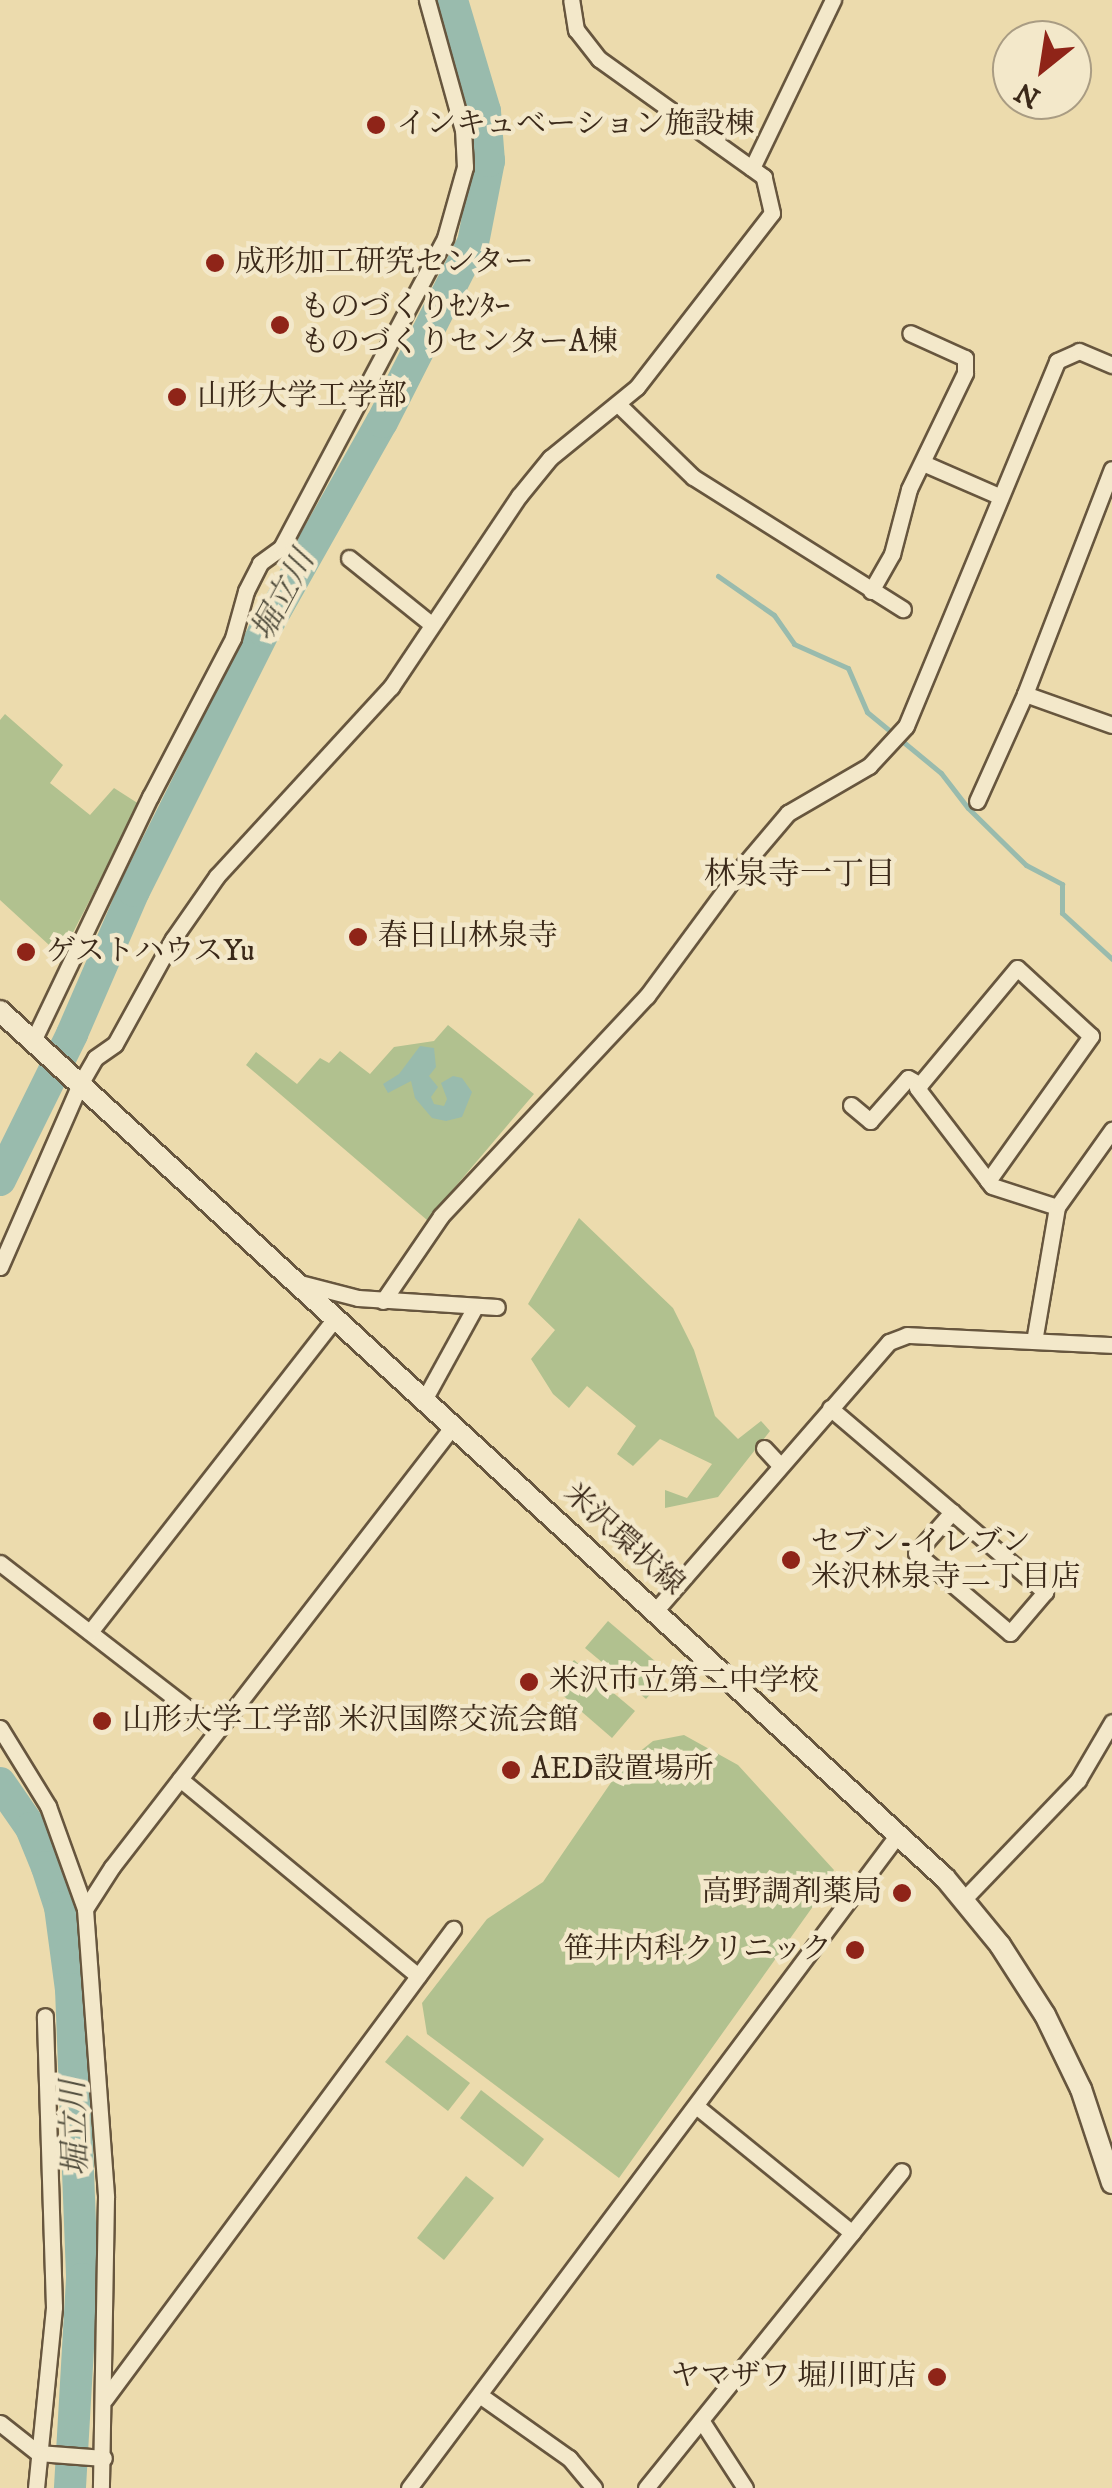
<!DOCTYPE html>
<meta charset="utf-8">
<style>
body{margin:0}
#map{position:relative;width:1112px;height:2488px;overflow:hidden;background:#ecdbad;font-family:"IM FELL DW Pica","Noto Serif JP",serif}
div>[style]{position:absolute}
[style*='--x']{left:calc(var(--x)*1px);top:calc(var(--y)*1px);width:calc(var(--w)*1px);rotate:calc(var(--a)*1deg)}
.green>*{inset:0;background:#b1c18f}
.water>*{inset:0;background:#99bbad}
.stream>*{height:5px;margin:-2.5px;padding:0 2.5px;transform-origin:2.5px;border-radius:2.5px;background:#99bbad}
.river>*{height:32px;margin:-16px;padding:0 16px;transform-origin:16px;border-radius:16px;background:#99bbad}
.roads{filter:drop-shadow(2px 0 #67563e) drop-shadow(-2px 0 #67563e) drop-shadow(0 2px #67563e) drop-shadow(0 -2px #67563e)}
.street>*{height:15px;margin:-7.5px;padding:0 7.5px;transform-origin:7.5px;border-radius:7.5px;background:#f3e8ca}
.secondary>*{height:20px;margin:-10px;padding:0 10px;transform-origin:10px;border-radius:10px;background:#f3e8ca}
.dots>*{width:28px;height:28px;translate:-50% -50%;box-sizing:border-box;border:5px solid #f3e8ca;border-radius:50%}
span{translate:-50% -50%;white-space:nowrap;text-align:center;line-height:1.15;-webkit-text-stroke:9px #f3e8ca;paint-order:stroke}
.poi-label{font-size:30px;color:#3b2919}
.left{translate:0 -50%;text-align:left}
.right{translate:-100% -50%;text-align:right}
.street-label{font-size:30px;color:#3b2919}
.water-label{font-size:32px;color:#524e3e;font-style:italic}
.neighbourhood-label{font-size:32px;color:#3b2919}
.north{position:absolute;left:992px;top:20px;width:100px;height:100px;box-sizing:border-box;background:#f3e8ca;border:2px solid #a99c83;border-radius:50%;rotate:210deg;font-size:28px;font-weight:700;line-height:40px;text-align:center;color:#3b2919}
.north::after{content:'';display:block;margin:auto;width:35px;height:45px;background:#8f2418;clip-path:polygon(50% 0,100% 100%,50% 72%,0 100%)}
</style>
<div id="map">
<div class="green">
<div style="clip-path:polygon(5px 714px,63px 765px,50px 783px,90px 815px,114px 788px,139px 804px,61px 956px,0 900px,0 720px)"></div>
<div style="clip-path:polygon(448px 1025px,534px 1094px,427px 1220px,246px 1065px,256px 1052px,297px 1084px,320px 1058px,329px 1063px,340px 1051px,370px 1074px,394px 1047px,434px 1041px)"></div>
<div style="clip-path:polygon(579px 1218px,673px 1308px,694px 1350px,715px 1416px,738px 1439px,761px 1421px,770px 1431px,718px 1497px,665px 1508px,665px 1490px,687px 1498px,712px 1464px,660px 1439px,633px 1466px,617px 1454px,636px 1426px,587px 1386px,569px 1408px,553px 1394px,531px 1359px,555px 1330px,528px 1304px)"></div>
<div style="clip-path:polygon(608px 1621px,669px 1673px,646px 1699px,585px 1648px)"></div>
<div style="clip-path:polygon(574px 1660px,635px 1711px,612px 1738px,552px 1686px)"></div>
<div style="clip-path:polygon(684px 1735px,738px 1765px,834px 1870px,819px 1898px,619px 2178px,427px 2034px,422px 2003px,487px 1919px,543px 1882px,623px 1765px,653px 1741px)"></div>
<div style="clip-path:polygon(407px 2035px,470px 2083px,448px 2111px,385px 2062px)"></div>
<div style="clip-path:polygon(481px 2090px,544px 2139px,523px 2167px,460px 2118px)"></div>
<div style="clip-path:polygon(466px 2176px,494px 2198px,444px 2260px,417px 2238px)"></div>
</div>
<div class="water">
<div style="clip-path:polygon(420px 1046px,434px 1048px,436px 1067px,429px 1076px,438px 1087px,431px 1097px,434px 1104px,444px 1106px,447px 1099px,441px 1083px,453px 1076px,462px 1078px,472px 1092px,462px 1117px,446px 1121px,432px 1118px,415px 1098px,411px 1081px,388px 1093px,383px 1084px,399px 1074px)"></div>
</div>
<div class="stream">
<div style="--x:718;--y:576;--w:68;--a:34.9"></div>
<div style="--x:774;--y:615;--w:35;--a:55"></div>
<div style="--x:794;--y:644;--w:59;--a:24"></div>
<div style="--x:848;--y:668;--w:48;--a:66.6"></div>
<div style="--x:867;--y:712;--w:96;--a:39.5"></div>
<div style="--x:941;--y:773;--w:44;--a:52.4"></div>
<div style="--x:968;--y:808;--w:81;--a:44.5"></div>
<div style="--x:1026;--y:865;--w:41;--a:27.8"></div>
<div style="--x:1062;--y:884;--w:29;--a:90"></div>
<div style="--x:1062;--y:913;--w:68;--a:42.6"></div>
</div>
<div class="river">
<div style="--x:0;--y:1180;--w:163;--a:-63.7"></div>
<div style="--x:72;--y:1034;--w:156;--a:-66.6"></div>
<div style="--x:134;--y:891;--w:291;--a:-63.4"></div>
<div style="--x:264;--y:631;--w:240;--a:-60.6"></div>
<div style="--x:382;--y:422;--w:201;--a:-63.1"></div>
<div style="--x:473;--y:243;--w:84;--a:-79"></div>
<div style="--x:489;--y:161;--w:50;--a:-94.6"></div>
<div style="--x:485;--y:111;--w:116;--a:-106.6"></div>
<div style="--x:0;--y:1783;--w:55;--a:55.4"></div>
<div style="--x:31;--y:1828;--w:42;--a:67.7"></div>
<div style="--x:47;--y:1867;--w:42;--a:72"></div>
<div style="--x:60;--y:1907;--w:83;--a:82.4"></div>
<div style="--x:71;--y:1989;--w:290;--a:87.8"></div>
<div style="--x:82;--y:2279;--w:209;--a:93.3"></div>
</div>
<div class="roads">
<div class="street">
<div style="--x:752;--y:168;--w:187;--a:-64.3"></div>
<div style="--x:619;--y:405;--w:103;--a:44.2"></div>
<div style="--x:693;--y:477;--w:248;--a:32.2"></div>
<div style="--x:923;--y:463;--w:83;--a:23.5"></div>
<div style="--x:349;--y:558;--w:105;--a:38.8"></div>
<div style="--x:871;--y:591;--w:43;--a:-60.4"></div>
<div style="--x:892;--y:554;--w:67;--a:-75.3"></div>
<div style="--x:909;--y:489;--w:129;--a:-64.2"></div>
<div style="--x:965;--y:373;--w:15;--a:-90"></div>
<div style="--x:965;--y:358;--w:60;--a:-155.6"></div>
<div style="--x:1025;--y:694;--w:92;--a:19.6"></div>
<div style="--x:977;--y:801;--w:117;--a:-65.8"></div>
<div style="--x:1025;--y:694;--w:241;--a:-68.9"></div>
<div style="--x:33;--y:1041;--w:271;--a:-64.4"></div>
<div style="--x:150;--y:797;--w:179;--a:-62.4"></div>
<div style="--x:233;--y:638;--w:49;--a:-74.5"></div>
<div style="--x:246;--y:591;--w:31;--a:-63"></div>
<div style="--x:260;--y:563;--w:26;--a:-36"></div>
<div style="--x:281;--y:548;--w:351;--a:-62.1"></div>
<div style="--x:445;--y:238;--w:74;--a:-74.3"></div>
<div style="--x:465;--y:167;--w:37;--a:-93"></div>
<div style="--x:463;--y:130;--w:135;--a:-105.5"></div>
<div style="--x:851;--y:1105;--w:25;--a:40"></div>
<div style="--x:870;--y:1121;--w:57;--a:-48.5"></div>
<div style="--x:908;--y:1078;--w:14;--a:30"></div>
<div style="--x:988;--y:1181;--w:178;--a:-54.6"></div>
<div style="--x:1091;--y:1036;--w:100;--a:-137.4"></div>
<div style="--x:1017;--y:968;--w:156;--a:129.8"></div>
<div style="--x:917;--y:1088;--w:117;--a:52.6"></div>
<div style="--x:988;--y:1181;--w:6;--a:51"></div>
<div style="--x:992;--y:1186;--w:68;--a:17.9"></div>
<div style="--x:1057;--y:1207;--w:136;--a:99.7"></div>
<div style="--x:1057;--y:1207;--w:95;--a:-54.5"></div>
<div style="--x:0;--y:1267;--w:197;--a:-66.4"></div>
<div style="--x:79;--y:1086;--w:32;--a:-60"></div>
<div style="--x:95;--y:1058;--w:24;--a:-35"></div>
<div style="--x:115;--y:1044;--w:120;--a:-61.1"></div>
<div style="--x:173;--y:939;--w:77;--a:-55.1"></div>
<div style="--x:217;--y:876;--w:257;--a:-47.4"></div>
<div style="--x:391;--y:687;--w:230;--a:-56.2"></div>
<div style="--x:519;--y:496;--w:49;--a:-50.8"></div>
<div style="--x:550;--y:458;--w:112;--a:-39.2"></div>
<div style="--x:637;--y:387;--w:220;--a:-52.2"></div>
<div style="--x:772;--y:213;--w:37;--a:-103"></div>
<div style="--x:764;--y:177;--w:203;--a:-144.4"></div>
<div style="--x:599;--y:59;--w:37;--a:-128"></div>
<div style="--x:576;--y:30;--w:30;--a:-99"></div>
<div style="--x:296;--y:1282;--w:64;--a:14.5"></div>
<div style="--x:358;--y:1298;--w:139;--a:3.7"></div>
<div style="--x:383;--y:1301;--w:103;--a:-55.7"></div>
<div style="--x:441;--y:1216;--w:301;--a:-46.9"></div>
<div style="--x:647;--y:996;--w:162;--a:-53.6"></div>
<div style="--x:743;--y:866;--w:70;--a:-49.7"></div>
<div style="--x:788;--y:813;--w:94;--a:-30.1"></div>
<div style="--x:869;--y:766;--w:54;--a:-47.2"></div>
<div style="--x:906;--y:726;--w:395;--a:-67.5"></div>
<div style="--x:1057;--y:361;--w:24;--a:-24"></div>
<div style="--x:1079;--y:351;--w:36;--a:23"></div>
<div style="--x:425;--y:1398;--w:104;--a:-61.2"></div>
<div style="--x:830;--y:1408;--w:160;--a:40.4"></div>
<div style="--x:952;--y:1512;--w:123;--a:40.7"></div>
<div style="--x:1045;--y:1592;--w:54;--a:130.5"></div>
<div style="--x:1010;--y:1633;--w:123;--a:-139.6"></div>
<div style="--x:916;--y:1553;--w:55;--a:-48.7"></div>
<div style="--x:764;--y:1448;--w:23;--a:47"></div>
<div style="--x:0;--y:1563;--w:274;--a:37.7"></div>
<div style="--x:656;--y:1610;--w:355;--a:-49"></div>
<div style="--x:889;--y:1342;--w:19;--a:-21"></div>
<div style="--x:907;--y:1335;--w:205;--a:2.8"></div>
<div style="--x:90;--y:1632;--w:398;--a:-52"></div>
<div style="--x:0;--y:1728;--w:92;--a:58.4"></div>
<div style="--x:48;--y:1806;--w:109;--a:70.2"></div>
<div style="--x:85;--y:1909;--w:289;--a:85.8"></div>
<div style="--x:106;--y:2197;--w:291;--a:91"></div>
<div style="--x:180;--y:1779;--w:309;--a:39.6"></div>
<div style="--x:964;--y:1899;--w:165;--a:-46.2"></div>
<div style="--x:1078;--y:1780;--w:67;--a:-59.6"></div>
<div style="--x:85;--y:1909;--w:50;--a:-57.3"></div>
<div style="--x:112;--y:1867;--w:557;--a:-52.29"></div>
<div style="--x:696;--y:2106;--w:201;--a:39.1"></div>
<div style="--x:481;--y:2396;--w:108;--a:35.2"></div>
<div style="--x:569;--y:2458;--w:39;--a:50"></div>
<div style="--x:105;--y:2399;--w:585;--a:-53.48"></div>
<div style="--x:701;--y:2420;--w:81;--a:57.1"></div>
<div style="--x:0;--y:2423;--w:48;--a:38.3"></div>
<div style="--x:38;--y:2453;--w:66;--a:4.3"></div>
<div style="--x:36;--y:2488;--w:182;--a:-84.3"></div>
<div style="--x:54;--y:2307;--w:291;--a:-91.8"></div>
<div style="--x:409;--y:2488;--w:818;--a:-53.2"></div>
<div style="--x:646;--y:2488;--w:407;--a:-51.1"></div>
</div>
<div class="secondary">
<div style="--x:0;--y:1011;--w:1282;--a:42.54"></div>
<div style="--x:945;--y:1878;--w:87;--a:50.6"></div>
<div style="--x:1000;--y:1945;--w:83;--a:57.3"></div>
<div style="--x:1045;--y:2015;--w:82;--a:64.1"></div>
<div style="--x:1081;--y:2089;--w:99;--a:71.7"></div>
</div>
</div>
<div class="dots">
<div style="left:376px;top:125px;background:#8f2418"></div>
<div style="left:215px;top:263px;background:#8f2418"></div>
<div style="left:280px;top:325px;background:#8f2418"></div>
<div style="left:177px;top:397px;background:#8f2418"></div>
<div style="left:358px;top:937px;background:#8f2418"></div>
<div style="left:26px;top:952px;background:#8f2418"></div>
<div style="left:791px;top:1560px;background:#8f2418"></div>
<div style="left:529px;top:1682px;background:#8f2418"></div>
<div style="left:102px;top:1721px;background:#8f2418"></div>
<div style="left:511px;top:1770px;background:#8f2418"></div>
<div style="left:902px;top:1893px;background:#8f2418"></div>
<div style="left:855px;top:1950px;background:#8f2418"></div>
<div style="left:937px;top:2377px;background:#8f2418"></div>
</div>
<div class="poi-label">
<span class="left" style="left:396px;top:125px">インキュベーション施設棟</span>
<span class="left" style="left:235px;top:263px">成形加工研究センター</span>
<span class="left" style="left:300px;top:325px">ものづくりｾﾝﾀｰ<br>ものづくりセンターA棟</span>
<span class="left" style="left:197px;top:397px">山形大学工学部</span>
<span class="left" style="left:378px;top:937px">春日山林泉寺</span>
<span class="left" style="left:46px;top:952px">ゲストハウスYu</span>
<span class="left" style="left:811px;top:1560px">セブン-イレブン<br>米沢林泉寺二丁目店</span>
<span class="left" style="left:549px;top:1682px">米沢市立第二中学校</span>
<span class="left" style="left:122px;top:1721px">山形大学工学部 米沢国際交流会館</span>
<span class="left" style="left:531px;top:1770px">AED設置場所</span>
<span class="right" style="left:882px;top:1893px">高野調剤薬局</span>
<span class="right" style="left:832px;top:1950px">笹井内科クリニック</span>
<span class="right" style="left:917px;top:2377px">ヤマザワ 堀川町店</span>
</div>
<div class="street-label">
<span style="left:623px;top:1540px;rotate:42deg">米沢環状線</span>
</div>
<div class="water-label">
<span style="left:284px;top:596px;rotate:-62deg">堀立川</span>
<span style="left:76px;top:2128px;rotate:-92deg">堀立川</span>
</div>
<div class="neighbourhood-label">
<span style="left:800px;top:875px">林泉寺一丁目</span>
</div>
<div class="north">N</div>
</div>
